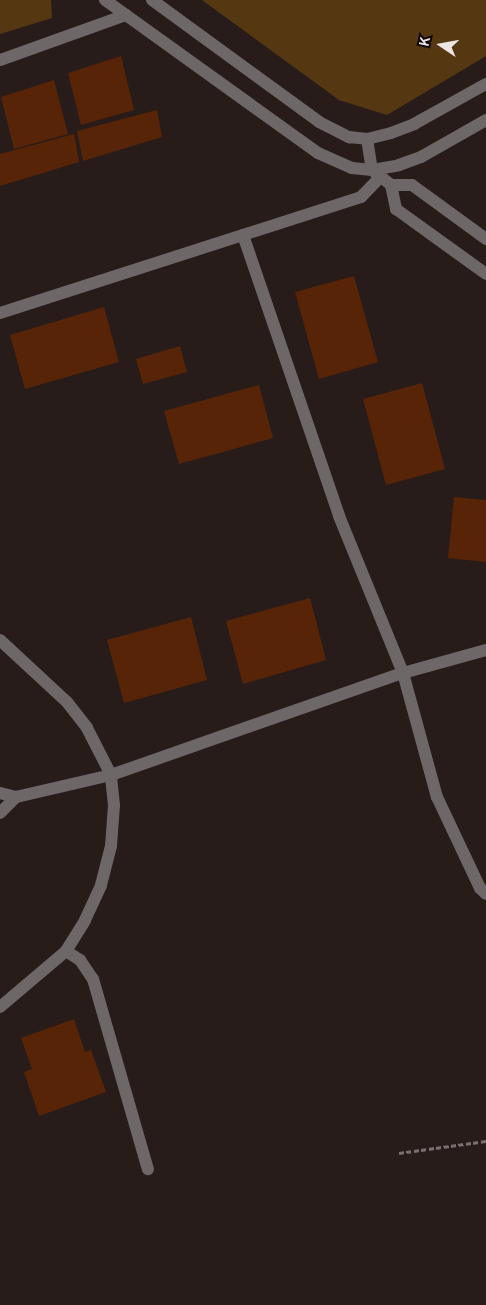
<!DOCTYPE html>
<style>
body{margin:0}
#map{position:relative;width:486px;height:1305px;overflow:hidden;background:#281c1b;font-family:Overpass,sans-serif}
div>[style]{position:absolute}
[style*='--x']{left:calc(var(--x)*1px);top:calc(var(--y)*1px);width:calc(var(--w)*1px);rotate:calc(var(--a)*1deg)}
.green>*{inset:0;background:#553711}
.building>*{inset:0;background:#572407}
.path>*{height:3px;margin-top:-1.5px;transform-origin:0;background:repeating-linear-gradient(90deg,#7b706f 0 5px,transparent 0 7.5px)}
.minor>*{height:12px;margin:-6px;padding:0 6px;transform-origin:6px;border-radius:6px;background:#6d6768}
span{translate:-50% -50%;white-space:nowrap;text-align:center;line-height:1.15;-webkit-text-stroke:4px #0d0808;paint-order:stroke}
.north{position:absolute;left:416px;top:20px;width:50px;height:50px;-webkit-text-stroke:4px #0d0808;paint-order:stroke;rotate:282deg;font-size:14px;font-weight:700;line-height:20px;text-align:center;color:#ede5e4}
.north::after{content:'';display:block;margin:auto;width:18px;height:22px;background:#ede5e4;clip-path:polygon(50% 0,100% 100%,50% 72%,0 100%)}
</style>
<div id="map">
<div class="green">
<div style="clip-path:polygon(0 0,51px 0,52px 18px,0 34px)"></div>
<div style="clip-path:polygon(202px 0,486px 0,486px 56px,387px 115px,339px 100px)"></div>
</div>
<div class="building">
<div style="clip-path:polygon(121px 56px,134px 110px,81px 125px,68px 73px)"></div>
<div style="clip-path:polygon(54px 80px,68px 134px,14px 149px,1px 97px)"></div>
<div style="clip-path:polygon(157px 110px,162px 137px,83px 161px,77px 131px)"></div>
<div style="clip-path:polygon(74px 134px,79px 162px,0 186px,0 154px)"></div>
<div style="clip-path:polygon(354px 276px,378px 362px,319px 379px,295px 292px)"></div>
<div style="clip-path:polygon(104px 307px,119px 362px,25px 389px,10px 335px)"></div>
<div style="clip-path:polygon(180px 346px,187px 372px,143px 384px,136px 359px)"></div>
<div style="clip-path:polygon(422px 383px,445px 469px,386px 485px,363px 399px)"></div>
<div style="clip-path:polygon(259px 385px,273px 438px,179px 464px,164px 411px)"></div>
<div style="clip-path:polygon(454px 497px,486px 500px,486px 562px,448px 558px)"></div>
<div style="clip-path:polygon(310px 598px,326px 660px,243px 684px,226px 621px)"></div>
<div style="clip-path:polygon(191px 617px,207px 680px,124px 703px,107px 640px)"></div>
<div style="clip-path:polygon(74px 1019px,85px 1052px,91px 1050px,106px 1092px,39px 1116px,24px 1072px,32px 1069px,21px 1038px)"></div>
</div>
<div class="path">
<div style="--x:399;--y:1153;--w:88;--a:-7.9"></div>
</div>
<div class="minor">
<div style="--x:105;--y:0;--w:262;--a:35.7"></div>
<div style="--x:318;--y:153;--w:37;--a:24"></div>
<div style="--x:352;--y:168;--w:20;--a:6"></div>
<div style="--x:372;--y:170;--w:27;--a:-10"></div>
<div style="--x:399;--y:165;--w:23;--a:-20"></div>
<div style="--x:421;--y:157;--w:75;--a:-29.6"></div>
<div style="--x:152;--y:0;--w:207;--a:36.1"></div>
<div style="--x:319;--y:122;--w:34;--a:27"></div>
<div style="--x:349;--y:137;--w:18;--a:6"></div>
<div style="--x:367;--y:139;--w:25;--a:-14"></div>
<div style="--x:391;--y:133;--w:25;--a:-21"></div>
<div style="--x:414;--y:124;--w:82;--a:-29.1"></div>
<div style="--x:0;--y:60;--w:134;--a:-19.7"></div>
<div style="--x:367;--y:139;--w:31;--a:81"></div>
<div style="--x:372;--y:170;--w:24;--a:38"></div>
<div style="--x:391;--y:185;--w:25;--a:78"></div>
<div style="--x:396;--y:209;--w:111;--a:35.8"></div>
<div style="--x:391;--y:185;--w:21;--a:0"></div>
<div style="--x:412;--y:185;--w:92;--a:36.1"></div>
<div style="--x:243;--y:235;--w:297;--a:71.1"></div>
<div style="--x:339;--y:516;--w:170;--a:67.8"></div>
<div style="--x:403;--y:673;--w:129;--a:74.7"></div>
<div style="--x:437;--y:797;--w:101;--a:64.7"></div>
<div style="--x:480;--y:888;--w:8;--a:45"></div>
<div style="--x:0;--y:313;--w:379;--a:-17.8"></div>
<div style="--x:361;--y:197;--w:28;--a:-46"></div>
<div style="--x:0;--y:640;--w:91;--a:42.8"></div>
<div style="--x:67;--y:702;--w:33;--a:52"></div>
<div style="--x:87;--y:728;--w:53;--a:62.9"></div>
<div style="--x:111;--y:775;--w:98;--a:167"></div>
<div style="--x:16;--y:797;--w:16;--a:-166"></div>
<div style="--x:0;--y:813;--w:23;--a:-45"></div>
<div style="--x:66;--y:951;--w:17;--a:33"></div>
<div style="--x:80;--y:960;--w:23;--a:56"></div>
<div style="--x:93;--y:979;--w:198;--a:73.9"></div>
<div style="--x:0;--y:1007;--w:87;--a:-40.3"></div>
<div style="--x:66;--y:951;--w:36;--a:-58"></div>
<div style="--x:85;--y:920;--w:38;--a:-65"></div>
<div style="--x:101;--y:885;--w:40;--a:-75.6"></div>
<div style="--x:111;--y:846;--w:41;--a:-85.8"></div>
<div style="--x:114;--y:805;--w:30;--a:-96"></div>
<div style="--x:111;--y:775;--w:309;--a:-19.3"></div>
<div style="--x:403;--y:673;--w:86;--a:-15.5"></div>
</div>
<div class="north">K</div>
</div>
